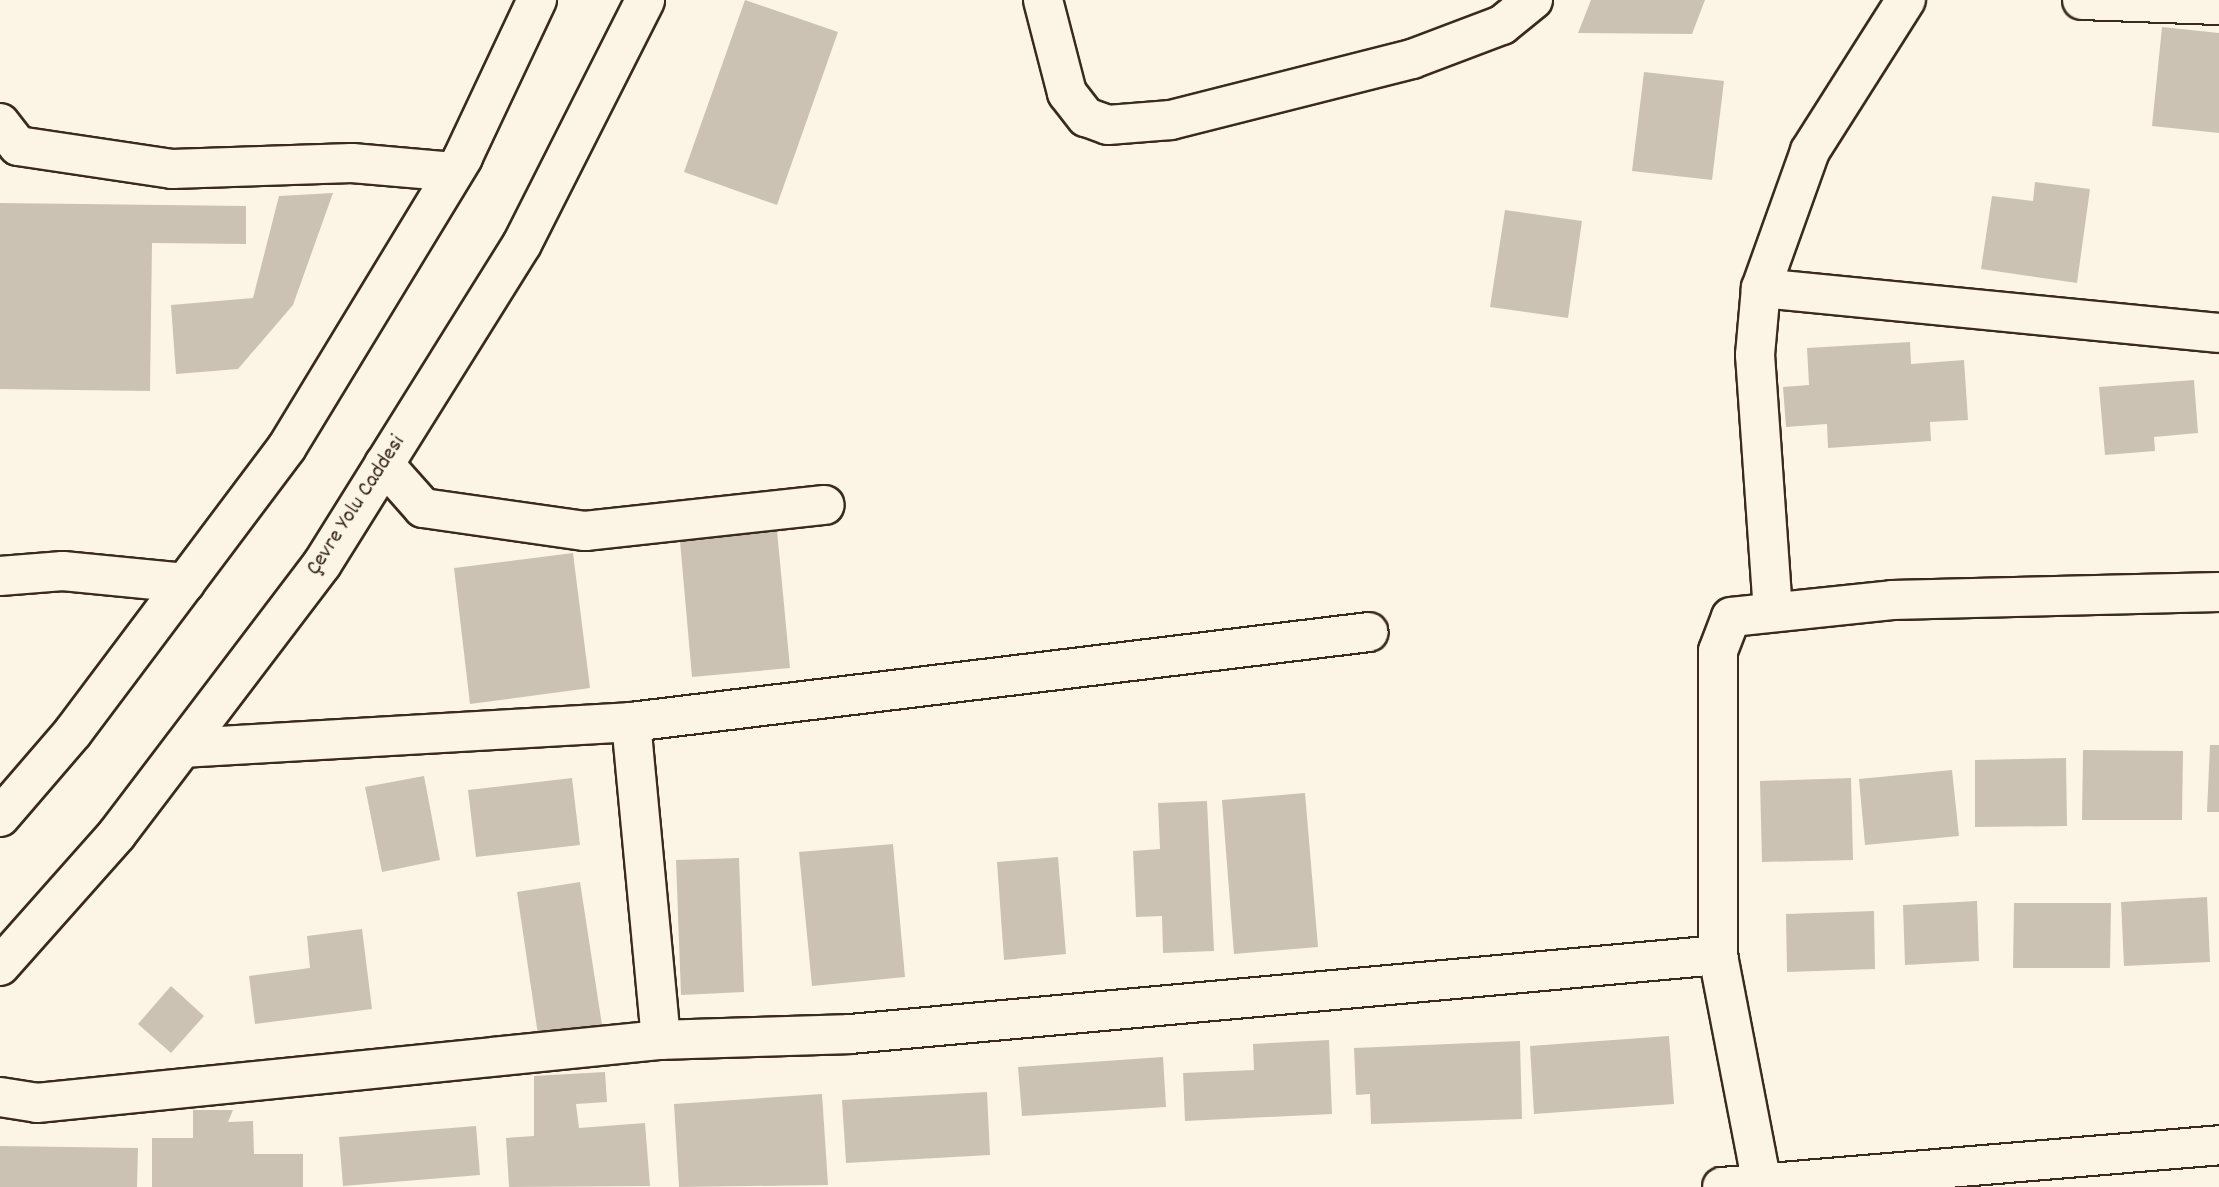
<!DOCTYPE html>
<meta charset="utf-8">
<style>
body{margin:0}
#map{position:relative;width:2219px;height:1187px;overflow:hidden;background:#fcf5e5;font-family:Dekko,sans-serif}
div>[style]{position:absolute}
[style*='--x']{left:calc(var(--x)*1px);top:calc(var(--y)*1px);width:calc(var(--w)*1px);rotate:calc(var(--a)*1deg)}
.building>*{inset:0;background:#ccc2b3}
.roads{filter:drop-shadow(2px 0 #3b2a1e) drop-shadow(-2px 0 #3b2a1e) drop-shadow(0 2px #3b2a1e) drop-shadow(0 -2px #3b2a1e)}
.minor>*{height:38px;margin:-19px;padding:0 19px;transform-origin:19px;border-radius:19px;background:#fcf5e5}
.highway>*{height:38px;margin:-19px;padding:0 19px;transform-origin:19px;border-radius:19px;background:#fcf5e5}
span{translate:-50% -50%;white-space:nowrap;text-align:center;line-height:1.15;-webkit-text-stroke:6px #fcf5e5;paint-order:stroke}
.street-label{font-size:23px;color:#3b2a1e}
</style>
<div id="map">
<div class="building">
<div style="clip-path:polygon(745px 0,838px 32px,777px 205px,684px 172px)"></div>
<div style="clip-path:polygon(1591px 0,1705px 0,1692px 34px,1578px 33px)"></div>
<div style="clip-path:polygon(2162px 27px,2219px 33px,2219px 133px,2152px 126px)"></div>
<div style="clip-path:polygon(1644px 72px,1724px 81px,1712px 180px,1632px 171px)"></div>
<div style="clip-path:polygon(2035px 182px,2090px 189px,2077px 283px,1981px 269px,1992px 196px,2033px 201px)"></div>
<div style="clip-path:polygon(333px 193px,293px 305px,238px 369px,176px 374px,171px 305px,253px 298px,279px 196px)"></div>
<div style="clip-path:polygon(0 203px,246px 206px,246px 244px,152px 243px,150px 391px,0 389px)"></div>
<div style="clip-path:polygon(1505px 210px,1582px 221px,1568px 318px,1490px 307px)"></div>
<div style="clip-path:polygon(1910px 342px,1911px 364px,1964px 360px,1968px 420px,1930px 422px,1931px 441px,1828px 448px,1827px 424px,1786px 427px,1783px 387px,1809px 385px,1807px 348px)"></div>
<div style="clip-path:polygon(2194px 380px,2198px 433px,2154px 437px,2155px 451px,2105px 455px,2099px 387px)"></div>
<div style="clip-path:polygon(776px 520px,790px 668px,692px 677px,679px 530px)"></div>
<div style="clip-path:polygon(573px 553px,590px 688px,470px 704px,454px 568px)"></div>
<div style="clip-path:polygon(2210px 745px,2219px 745px,2219px 812px,2207px 812px)"></div>
<div style="clip-path:polygon(2083px 750px,2183px 751px,2182px 820px,2082px 820px)"></div>
<div style="clip-path:polygon(2066px 758px,2067px 826px,1975px 827px,1975px 760px)"></div>
<div style="clip-path:polygon(1952px 770px,1959px 836px,1865px 845px,1859px 779px)"></div>
<div style="clip-path:polygon(424px 776px,440px 860px,382px 872px,365px 787px)"></div>
<div style="clip-path:polygon(572px 778px,580px 845px,476px 857px,468px 790px)"></div>
<div style="clip-path:polygon(1851px 778px,1853px 860px,1762px 862px,1760px 781px)"></div>
<div style="clip-path:polygon(1305px 793px,1318px 947px,1234px 954px,1222px 800px)"></div>
<div style="clip-path:polygon(1207px 801px,1214px 951px,1163px 953px,1162px 916px,1136px 917px,1133px 851px,1160px 849px,1158px 803px)"></div>
<div style="clip-path:polygon(893px 844px,905px 977px,812px 986px,799px 852px)"></div>
<div style="clip-path:polygon(1058px 857px,1066px 954px,1004px 960px,997px 862px)"></div>
<div style="clip-path:polygon(739px 858px,744px 992px,681px 995px,676px 860px)"></div>
<div style="clip-path:polygon(580px 882px,602px 1025px,538px 1035px,517px 892px)"></div>
<div style="clip-path:polygon(2207px 897px,2210px 962px,2124px 966px,2121px 902px)"></div>
<div style="clip-path:polygon(1977px 901px,1979px 961px,1905px 965px,1903px 905px)"></div>
<div style="clip-path:polygon(2014px 903px,2111px 903px,2110px 968px,2013px 968px)"></div>
<div style="clip-path:polygon(1874px 911px,1875px 969px,1787px 972px,1786px 914px)"></div>
<div style="clip-path:polygon(362px 929px,372px 1009px,255px 1024px,249px 976px,310px 968px,307px 936px)"></div>
<div style="clip-path:polygon(171px 986px,204px 1016px,171px 1053px,138px 1024px)"></div>
<div style="clip-path:polygon(1669px 1036px,1674px 1104px,1534px 1114px,1530px 1046px)"></div>
<div style="clip-path:polygon(1329px 1040px,1332px 1114px,1185px 1121px,1183px 1073px,1254px 1070px,1253px 1044px)"></div>
<div style="clip-path:polygon(1520px 1041px,1522px 1119px,1371px 1124px,1370px 1094px,1356px 1095px,1354px 1048px)"></div>
<div style="clip-path:polygon(1163px 1057px,1166px 1107px,1022px 1116px,1018px 1067px)"></div>
<div style="clip-path:polygon(605px 1072px,607px 1102px,576px 1104px,579px 1128px,645px 1123px,650px 1186px,509px 1187px,506px 1138px,534px 1136px,534px 1076px)"></div>
<div style="clip-path:polygon(987px 1092px,990px 1155px,846px 1163px,842px 1100px)"></div>
<div style="clip-path:polygon(822px 1094px,828px 1185px,679px 1187px,674px 1104px)"></div>
<div style="clip-path:polygon(193px 1110px,233px 1110px,228px 1122px,253px 1121px,254px 1154px,303px 1154px,303px 1187px,152px 1187px,152px 1138px,193px 1138px)"></div>
<div style="clip-path:polygon(476px 1126px,480px 1175px,343px 1186px,339px 1137px)"></div>
<div style="clip-path:polygon(0 1146px,138px 1148px,137px 1187px,0 1187px)"></div>
</div>
<div class="roads">
<div class="minor">
<div style="--x:1043;--y:0;--w:96;--a:75.5"></div>
<div style="--x:1067;--y:93;--w:31;--a:52"></div>
<div style="--x:1086;--y:117;--w:23;--a:20"></div>
<div style="--x:1108;--y:125;--w:63;--a:-4.5"></div>
<div style="--x:1171;--y:120;--w:249;--a:-14.2"></div>
<div style="--x:1412;--y:59;--w:96;--a:-20.7"></div>
<div style="--x:1502;--y:25;--w:40;--a:-39"></div>
<div style="--x:2082;--y:0;--w:137;--a:2.1"></div>
<div style="--x:0;--y:123;--w:29;--a:52"></div>
<div style="--x:18;--y:146;--w:156;--a:8.5"></div>
<div style="--x:172;--y:169;--w:180;--a:-1.9"></div>
<div style="--x:352;--y:163;--w:102;--a:5"></div>
<div style="--x:1761;--y:288;--w:460;--a:5.6"></div>
<div style="--x:384;--y:464;--w:59;--a:48.4"></div>
<div style="--x:423;--y:508;--w:164;--a:8.1"></div>
<div style="--x:585;--y:531;--w:241;--a:-6.2"></div>
<div style="--x:0;--y:576;--w:63;--a:-4.5"></div>
<div style="--x:63;--y:571;--w:123;--a:5.6"></div>
<div style="--x:1773;--y:612;--w:258;--a:-94"></div>
<div style="--x:1755;--y:355;--w:67;--a:-84.9"></div>
<div style="--x:1761;--y:288;--w:145;--a:-70.3"></div>
<div style="--x:1810;--y:151;--w:179;--a:-57.6"></div>
<div style="--x:631;--y:722;--w:743;--a:-6.95"></div>
<div style="--x:183;--y:748;--w:449;--a:-3.3"></div>
<div style="--x:631;--y:722;--w:319;--a:84.6"></div>
<div style="--x:0;--y:1097;--w:37;--a:9"></div>
<div style="--x:37;--y:1103;--w:627;--a:-5.77"></div>
<div style="--x:661;--y:1040;--w:189;--a:-1.8"></div>
<div style="--x:850;--y:1034;--w:872;--a:-5.2"></div>
<div style="--x:1762;--y:1184;--w:233;--a:-100.9"></div>
<div style="--x:1718;--y:955;--w:304;--a:-90"></div>
<div style="--x:1718;--y:651;--w:36;--a:-69"></div>
<div style="--x:1731;--y:617;--w:162;--a:-6"></div>
<div style="--x:1892;--y:600;--w:327;--a:-1.4"></div>
<div style="--x:1722;--y:1187;--w:499;--a:-4.8"></div>
</div>
<div class="highway">
<div style="--x:0;--y:817;--w:112;--a:-49.3"></div>
<div style="--x:73;--y:732;--w:356;--a:-53.1"></div>
<div style="--x:287;--y:447;--w:339;--a:-58.7"></div>
<div style="--x:463;--y:157;--w:174;--a:-64.8"></div>
<div style="--x:0;--y:966;--w:176;--a:-48.4"></div>
<div style="--x:117;--y:834;--w:339;--a:-52.8"></div>
<div style="--x:322;--y:564;--w:377;--a:-58"></div>
<div style="--x:522;--y:244;--w:273;--a:-63.2"></div>
</div>
</div>
<div class="street-label">
<span style="left:357px;top:506px;rotate:-57deg">Çevre Yolu Caddesi</span>
</div>
</div>
